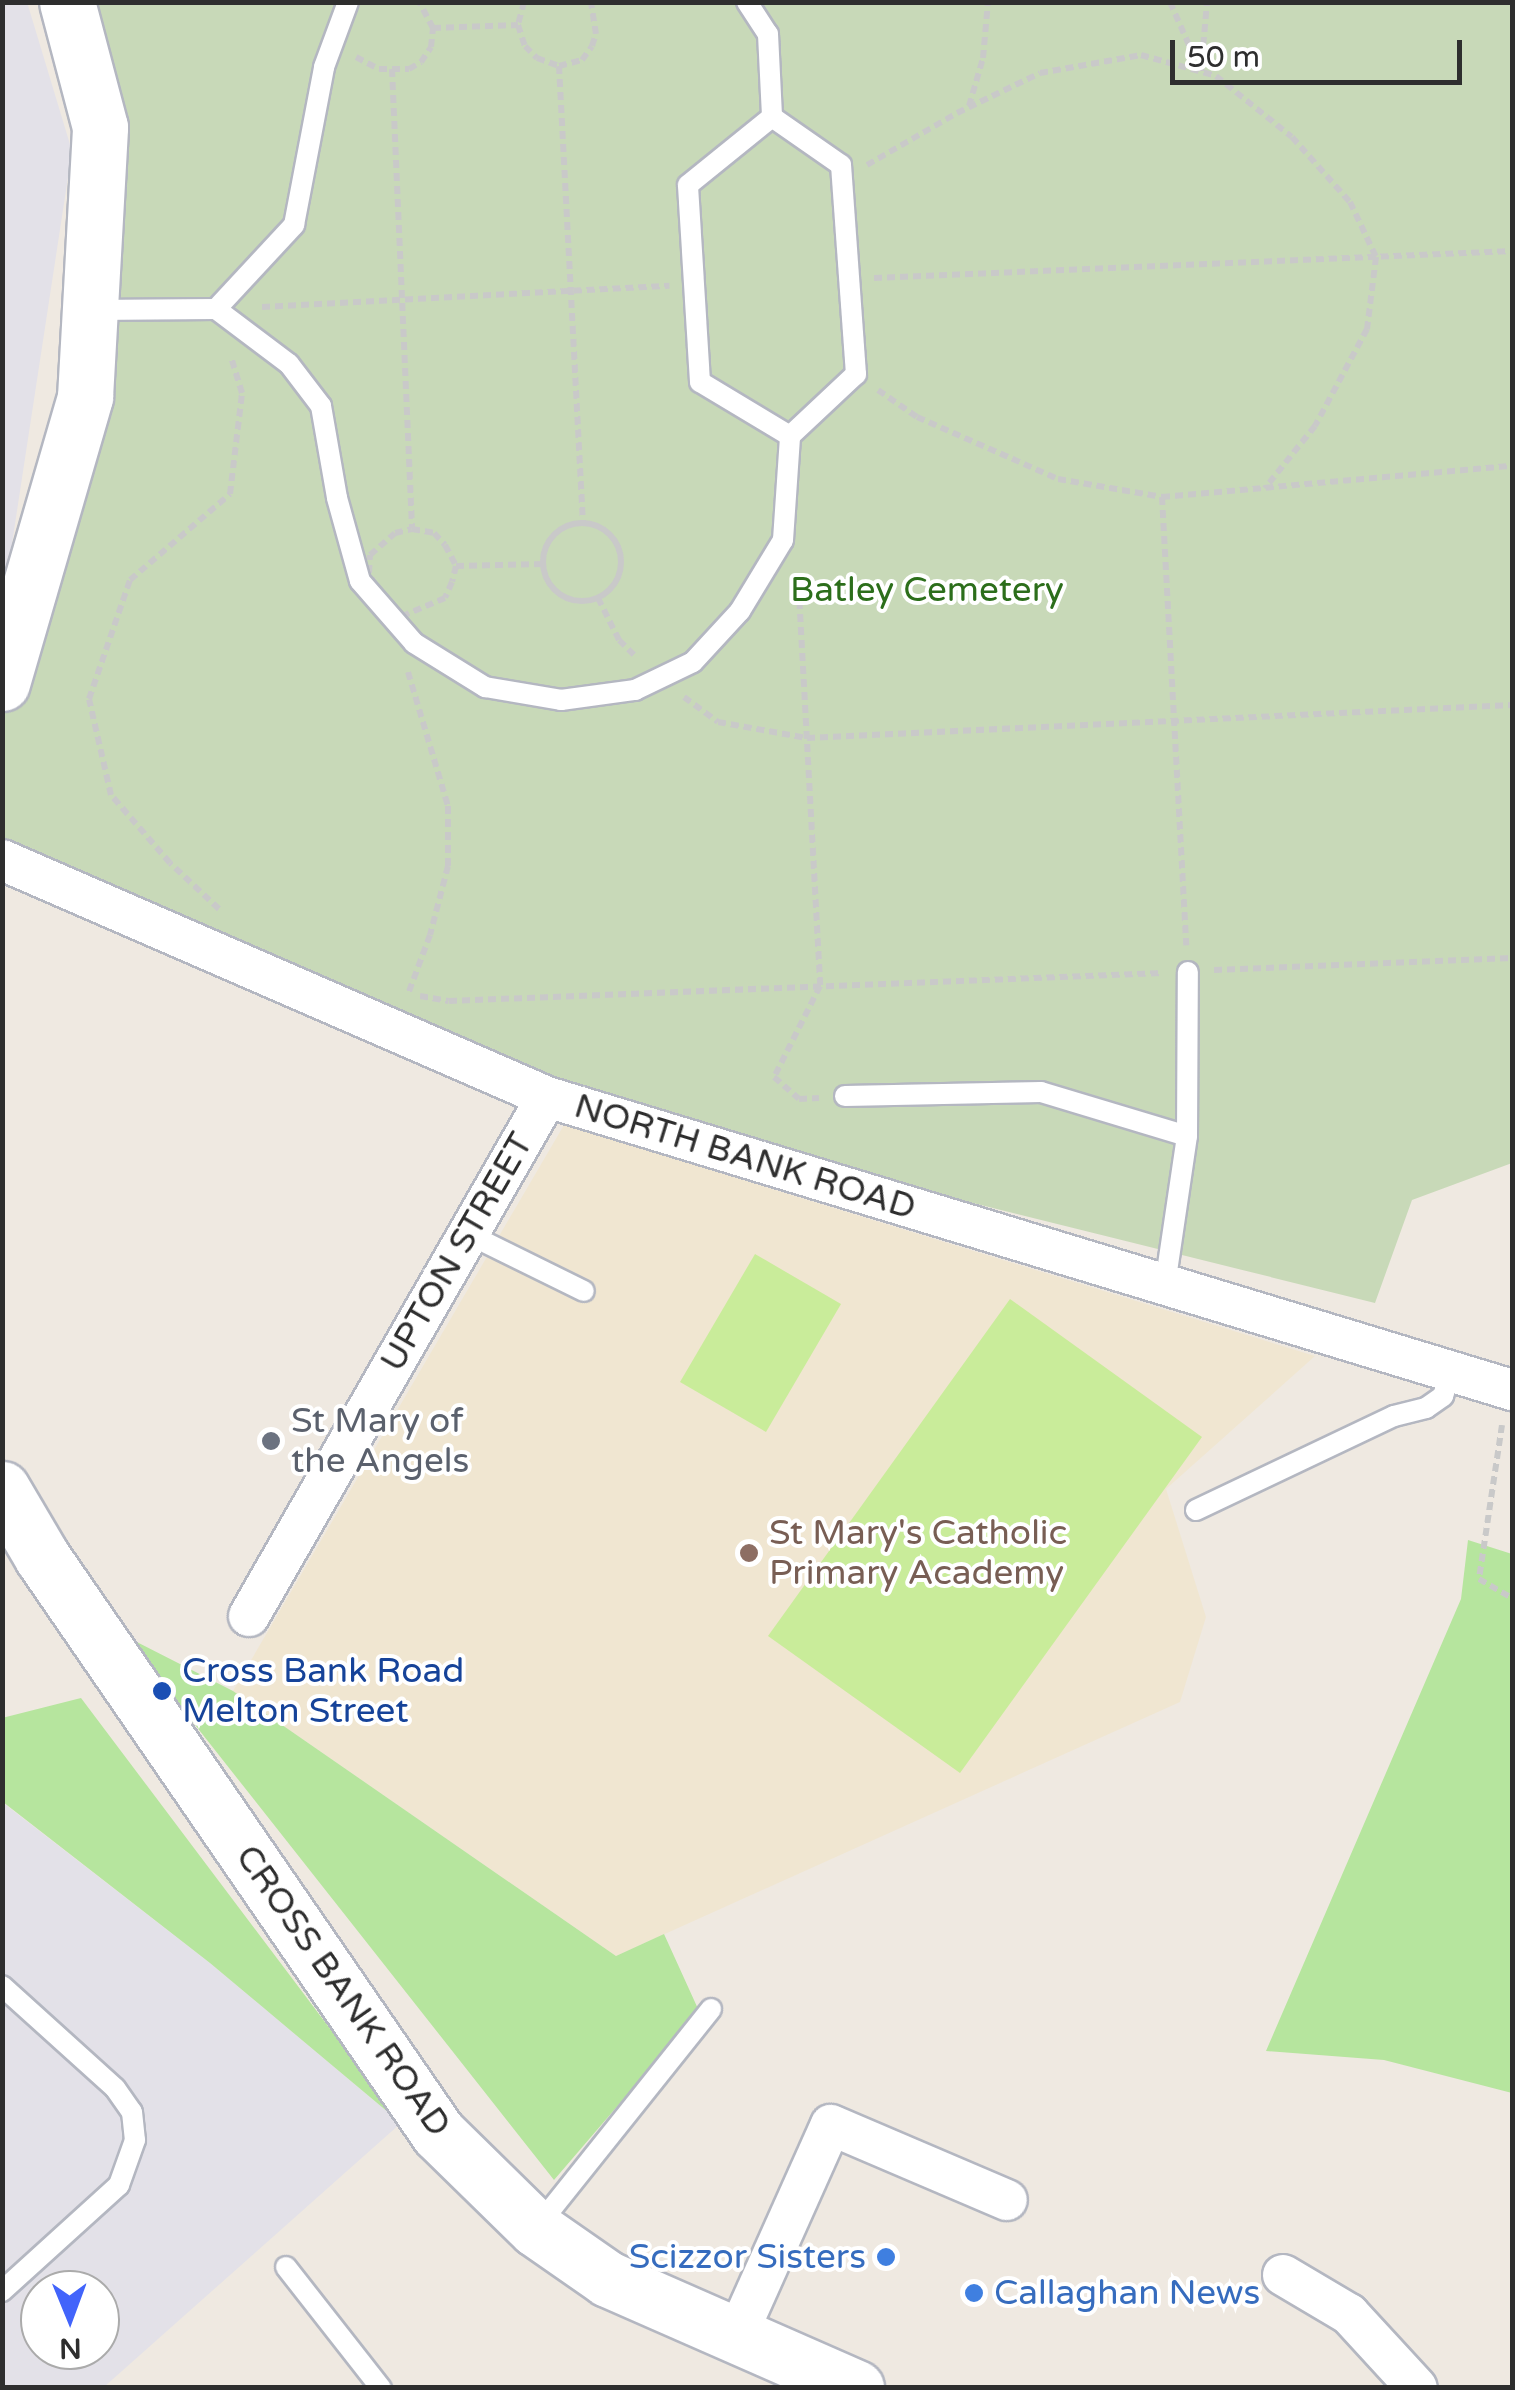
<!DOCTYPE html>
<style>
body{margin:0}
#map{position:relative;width:1515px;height:2390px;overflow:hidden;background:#efe9e1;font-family:"Varela Round",sans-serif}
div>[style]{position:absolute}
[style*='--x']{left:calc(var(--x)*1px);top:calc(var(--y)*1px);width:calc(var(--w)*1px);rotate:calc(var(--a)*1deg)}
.industrial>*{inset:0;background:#e3e1e8}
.education>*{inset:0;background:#f0e6d1}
.green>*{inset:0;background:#b6e59e}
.cemetery>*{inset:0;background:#c8d9b8}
.pitch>*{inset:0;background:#c9ec9a}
.path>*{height:6px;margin-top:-3px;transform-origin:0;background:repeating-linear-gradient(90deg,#c9c9c9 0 8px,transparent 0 13px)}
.path>.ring{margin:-3px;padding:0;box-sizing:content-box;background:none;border:6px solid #c9c9c9;border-radius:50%}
.roads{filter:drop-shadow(2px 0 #b4b7c1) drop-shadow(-2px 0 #b4b7c1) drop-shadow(0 2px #b4b7c1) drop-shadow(0 -2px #b4b7c1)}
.lane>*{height:20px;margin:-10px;padding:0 10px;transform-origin:10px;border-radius:10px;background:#fff}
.street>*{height:40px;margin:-20px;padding:0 20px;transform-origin:20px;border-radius:20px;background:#fff}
.secondary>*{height:55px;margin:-27.5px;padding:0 27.5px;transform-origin:27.5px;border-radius:27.5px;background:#fff}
.dots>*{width:28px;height:28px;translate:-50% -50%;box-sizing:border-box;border:5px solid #fff;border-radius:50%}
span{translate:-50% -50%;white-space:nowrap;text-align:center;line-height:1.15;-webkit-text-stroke:8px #fff;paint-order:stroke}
.park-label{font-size:35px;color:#2c6e1b}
.street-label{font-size:35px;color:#2e2e2e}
.worship-label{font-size:35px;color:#5b616d}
.left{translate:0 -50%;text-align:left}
.education-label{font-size:35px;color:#785e54}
.transit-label{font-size:35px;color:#164399}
.shop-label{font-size:35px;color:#366cbe}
.right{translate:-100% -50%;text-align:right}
.frame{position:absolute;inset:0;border:5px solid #2e2e2e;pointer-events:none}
.north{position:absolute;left:20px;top:2270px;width:100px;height:100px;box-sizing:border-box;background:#fff;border:2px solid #ababab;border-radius:50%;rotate:179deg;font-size:28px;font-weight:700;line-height:40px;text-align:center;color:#2e2e2e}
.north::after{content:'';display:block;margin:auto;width:35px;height:45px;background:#4264fb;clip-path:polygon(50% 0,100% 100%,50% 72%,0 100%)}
.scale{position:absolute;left:1170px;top:40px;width:292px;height:45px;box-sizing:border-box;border:5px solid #2e2e2e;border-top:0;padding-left:12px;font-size:30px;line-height:35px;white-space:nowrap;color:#2e2e2e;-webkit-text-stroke:8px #fff;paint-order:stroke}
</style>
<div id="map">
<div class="industrial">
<div style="clip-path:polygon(27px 2px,72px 151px,11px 550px,3px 577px,2px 3px)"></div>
<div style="clip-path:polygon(evenodd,2px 1802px,210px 1963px,401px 2123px,104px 2387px,3px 2387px,2px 1802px,40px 2290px,100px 2290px,100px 2350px,40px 2350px,40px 2290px)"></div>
</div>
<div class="education">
<div style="clip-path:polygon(564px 1125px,1315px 1356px,1166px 1489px,1206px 1617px,1180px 1702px,616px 1956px,233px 1691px)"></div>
</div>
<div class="green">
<div style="clip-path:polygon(1468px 1540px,1512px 1554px,1512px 2093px,1384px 2060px,1266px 2051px,1461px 1599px)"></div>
<div style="clip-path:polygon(125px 1636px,233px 1691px,616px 1956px,664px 1934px,699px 2011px,554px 2180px)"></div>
<div style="clip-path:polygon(81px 1698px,401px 2123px,210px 1963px,3px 1802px,2px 1718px)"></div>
</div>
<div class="cemetery">
<div style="clip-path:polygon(67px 3px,1512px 3px,1512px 1163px,1412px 1200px,1375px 1303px,547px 1097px,3px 860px,3px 683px,85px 397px)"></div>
</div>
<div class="pitch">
<div style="clip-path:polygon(755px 1254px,841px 1304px,766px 1432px,680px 1382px)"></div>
<div style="clip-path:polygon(1010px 1299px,1202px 1437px,960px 1773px,768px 1636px)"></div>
</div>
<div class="path">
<div style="--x:524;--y:2;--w:24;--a:105"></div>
<div style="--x:518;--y:25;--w:22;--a:72"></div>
<div style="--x:525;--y:46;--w:17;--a:45"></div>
<div style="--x:537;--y:58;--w:23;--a:20"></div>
<div style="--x:559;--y:66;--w:24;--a:-15"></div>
<div style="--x:582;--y:60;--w:17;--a:-54"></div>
<div style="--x:592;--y:46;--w:13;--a:-72"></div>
<div style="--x:596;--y:34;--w:32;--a:-99"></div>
<div style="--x:1170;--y:2;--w:74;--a:66.2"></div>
<div style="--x:433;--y:28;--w:85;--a:-2"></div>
<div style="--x:356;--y:57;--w:26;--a:28"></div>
<div style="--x:379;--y:69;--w:30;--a:0"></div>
<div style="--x:409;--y:69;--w:14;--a:-30"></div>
<div style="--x:421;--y:62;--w:18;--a:-56"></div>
<div style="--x:431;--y:47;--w:19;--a:-84"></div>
<div style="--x:433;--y:28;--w:30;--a:-118"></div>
<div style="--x:559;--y:66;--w:458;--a:87"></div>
<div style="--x:392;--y:69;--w:460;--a:87.5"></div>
<div style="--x:1201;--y:71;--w:69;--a:-85"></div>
<div style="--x:969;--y:106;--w:50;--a:-73.7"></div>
<div style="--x:983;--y:58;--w:56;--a:-84.9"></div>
<div style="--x:867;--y:165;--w:104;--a:-30"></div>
<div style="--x:957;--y:113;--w:92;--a:-25.7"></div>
<div style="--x:1040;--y:73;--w:103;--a:-10.1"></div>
<div style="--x:1141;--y:55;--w:78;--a:15.6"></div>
<div style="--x:1216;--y:76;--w:97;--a:38.8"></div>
<div style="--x:1292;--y:137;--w:87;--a:48.3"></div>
<div style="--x:1350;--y:202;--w:61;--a:64.7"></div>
<div style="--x:1376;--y:257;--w:73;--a:97.1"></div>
<div style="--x:1367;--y:329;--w:110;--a:118.2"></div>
<div style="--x:1315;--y:426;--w:80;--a:128.9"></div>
<div style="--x:874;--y:278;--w:639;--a:-2.42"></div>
<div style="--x:262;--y:307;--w:408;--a:-3"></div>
<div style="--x:878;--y:390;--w:47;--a:34.7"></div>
<div style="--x:917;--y:417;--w:154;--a:23.7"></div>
<div style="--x:1058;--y:479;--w:106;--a:9.8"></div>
<div style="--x:1162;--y:497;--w:351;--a:-5.1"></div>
<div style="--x:1162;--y:497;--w:449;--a:86.9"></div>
<div class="ring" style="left:543px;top:523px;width:72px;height:72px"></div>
<div style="--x:412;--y:529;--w:22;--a:10"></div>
<div style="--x:434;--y:533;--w:16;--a:47"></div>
<div style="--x:445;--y:545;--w:24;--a:62"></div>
<div style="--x:456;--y:566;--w:16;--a:104"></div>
<div style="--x:452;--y:582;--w:17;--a:114"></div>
<div style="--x:445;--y:598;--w:56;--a:157.1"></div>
<div style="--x:393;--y:620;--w:53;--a:-117.1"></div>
<div style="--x:369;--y:573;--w:18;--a:-87"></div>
<div style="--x:370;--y:555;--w:33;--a:-41"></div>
<div style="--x:395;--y:533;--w:17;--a:-13"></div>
<div style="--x:456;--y:566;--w:89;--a:-1.3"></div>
<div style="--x:798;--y:575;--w:412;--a:86.9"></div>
<div style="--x:820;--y:986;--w:102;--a:116.8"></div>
<div style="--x:774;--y:1077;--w:33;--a:41"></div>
<div style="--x:799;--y:1099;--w:20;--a:-3"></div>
<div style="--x:598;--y:598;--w:47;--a:63.4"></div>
<div style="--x:619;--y:640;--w:24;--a:45"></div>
<div style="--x:408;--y:672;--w:140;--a:73.4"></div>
<div style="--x:448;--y:806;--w:60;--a:90"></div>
<div style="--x:448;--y:866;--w:71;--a:104.6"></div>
<div style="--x:430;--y:935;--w:63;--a:110.4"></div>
<div style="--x:684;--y:697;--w:42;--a:36.3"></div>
<div style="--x:718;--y:722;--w:90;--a:10.2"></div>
<div style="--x:807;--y:738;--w:706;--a:-2.68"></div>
<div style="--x:219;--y:909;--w:67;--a:-136.8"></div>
<div style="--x:170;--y:863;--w:90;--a:-130.9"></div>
<div style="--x:111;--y:795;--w:98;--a:-102.9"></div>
<div style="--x:89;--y:699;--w:126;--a:-71"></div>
<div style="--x:130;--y:580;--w:132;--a:-40.7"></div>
<div style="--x:230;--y:494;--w:102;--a:-83.2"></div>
<div style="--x:242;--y:393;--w:37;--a:-107"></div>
<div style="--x:1214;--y:970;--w:298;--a:-2.3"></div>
<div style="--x:420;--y:996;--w:29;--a:10"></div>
<div style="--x:449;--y:1001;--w:714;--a:-2.25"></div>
<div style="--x:1502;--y:1425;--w:156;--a:98.5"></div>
<div style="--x:1479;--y:1579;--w:38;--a:30"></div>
</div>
<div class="roads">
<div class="lane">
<div style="--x:747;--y:2;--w:38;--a:57"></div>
<div style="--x:768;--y:34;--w:83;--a:87.2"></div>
<div style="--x:772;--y:117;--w:84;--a:34.8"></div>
<div style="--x:841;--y:165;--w:210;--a:85.9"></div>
<div style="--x:856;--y:374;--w:91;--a:136.8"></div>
<div style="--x:790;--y:436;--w:105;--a:-149"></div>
<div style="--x:700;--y:382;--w:197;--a:-93.5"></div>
<div style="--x:688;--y:185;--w:108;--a:-39"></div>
<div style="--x:216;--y:309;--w:115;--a:-47.1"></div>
<div style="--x:294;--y:225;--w:161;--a:-79.2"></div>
<div style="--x:324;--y:67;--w:69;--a:-69.7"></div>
<div style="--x:92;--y:310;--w:124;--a:-0.5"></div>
<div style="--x:216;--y:309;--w:91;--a:37"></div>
<div style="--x:289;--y:364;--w:53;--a:52.7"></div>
<div style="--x:321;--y:406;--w:93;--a:80.1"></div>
<div style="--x:337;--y:498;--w:86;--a:74.5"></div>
<div style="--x:360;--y:581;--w:82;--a:48.9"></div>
<div style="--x:414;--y:643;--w:84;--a:31.8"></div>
<div style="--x:485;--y:687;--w:77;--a:9.7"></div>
<div style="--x:561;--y:700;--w:75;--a:-7.7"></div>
<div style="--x:635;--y:690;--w:64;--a:-25.8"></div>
<div style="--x:693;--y:662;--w:69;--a:-47.3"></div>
<div style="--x:740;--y:611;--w:83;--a:-58.8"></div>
<div style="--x:783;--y:540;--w:104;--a:-86.1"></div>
<div style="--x:845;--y:1096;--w:196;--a:-1.2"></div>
<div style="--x:1041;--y:1092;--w:152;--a:16.8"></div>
<div style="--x:468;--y:1234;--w:129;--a:26.2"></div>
<div style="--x:1165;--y:1285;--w:151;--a:-81.6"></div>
<div style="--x:1187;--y:1136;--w:164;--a:-89.7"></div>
<div style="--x:1196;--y:1510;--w:219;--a:-25.4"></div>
<div style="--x:1394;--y:1416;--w:33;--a:-14"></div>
<div style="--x:1426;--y:1408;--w:21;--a:-35"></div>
<div style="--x:1443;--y:1396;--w:26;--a:-72"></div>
<div style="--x:2;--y:1986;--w:152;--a:42.1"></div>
<div style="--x:115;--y:2088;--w:29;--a:55"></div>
<div style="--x:132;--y:2112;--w:28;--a:84"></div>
<div style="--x:135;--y:2140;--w:48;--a:109.6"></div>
<div style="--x:119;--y:2185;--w:158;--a:137.8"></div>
<div style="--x:537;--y:2227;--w:279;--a:-51.4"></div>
<div style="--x:286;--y:2267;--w:154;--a:51.9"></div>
</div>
<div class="street">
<div style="--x:2;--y:860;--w:594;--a:23.5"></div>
<div style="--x:547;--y:1097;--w:1009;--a:16.89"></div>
<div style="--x:249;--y:1616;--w:598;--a:-60.14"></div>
<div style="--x:1283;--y:2275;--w:77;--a:30.6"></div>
<div style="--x:1349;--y:2314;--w:100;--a:47.4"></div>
<div style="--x:736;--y:2337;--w:232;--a:-65.9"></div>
<div style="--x:831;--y:2125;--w:191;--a:23.1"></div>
</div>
<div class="secondary">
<div style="--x:2;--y:683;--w:298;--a:-73.8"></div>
<div style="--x:85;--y:397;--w:270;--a:-86.8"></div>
<div style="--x:100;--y:127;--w:129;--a:-104.8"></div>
<div style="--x:2;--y:1489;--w:79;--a:59.5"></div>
<div style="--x:42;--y:1557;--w:699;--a:55.49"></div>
<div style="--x:438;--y:2133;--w:137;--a:44.4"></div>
<div style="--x:536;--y:2229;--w:88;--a:34.8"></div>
<div style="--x:608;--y:2279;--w:271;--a:23.7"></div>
</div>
</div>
<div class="dots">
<div style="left:271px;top:1441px;background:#6b7280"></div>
<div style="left:749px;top:1553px;background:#8d6e63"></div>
<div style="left:162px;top:1691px;background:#1a4fb4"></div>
<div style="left:886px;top:2257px;background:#3f7fe0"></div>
<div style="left:974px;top:2293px;background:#3f7fe0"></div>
</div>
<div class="park-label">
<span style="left:927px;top:590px">Batley Cemetery</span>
</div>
<div class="street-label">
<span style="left:745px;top:1157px;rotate:17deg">NORTH BANK ROAD</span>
<span style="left:457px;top:1252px;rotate:-60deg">UPTON STREET</span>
<span style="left:343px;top:1991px;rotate:55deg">CROSS BANK ROAD</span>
</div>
<div class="worship-label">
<span class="left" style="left:291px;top:1441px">St Mary of<br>the Angels</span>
</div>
<div class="education-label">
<span class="left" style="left:769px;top:1553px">St Mary's Catholic<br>Primary Academy</span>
</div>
<div class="transit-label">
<span class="left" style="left:182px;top:1691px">Cross Bank Road<br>Melton Street</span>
</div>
<div class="shop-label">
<span class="right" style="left:866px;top:2257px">Scizzor Sisters</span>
<span class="left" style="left:994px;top:2293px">Callaghan News</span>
</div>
<div class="frame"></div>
<div class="north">N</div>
<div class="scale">50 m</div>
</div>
